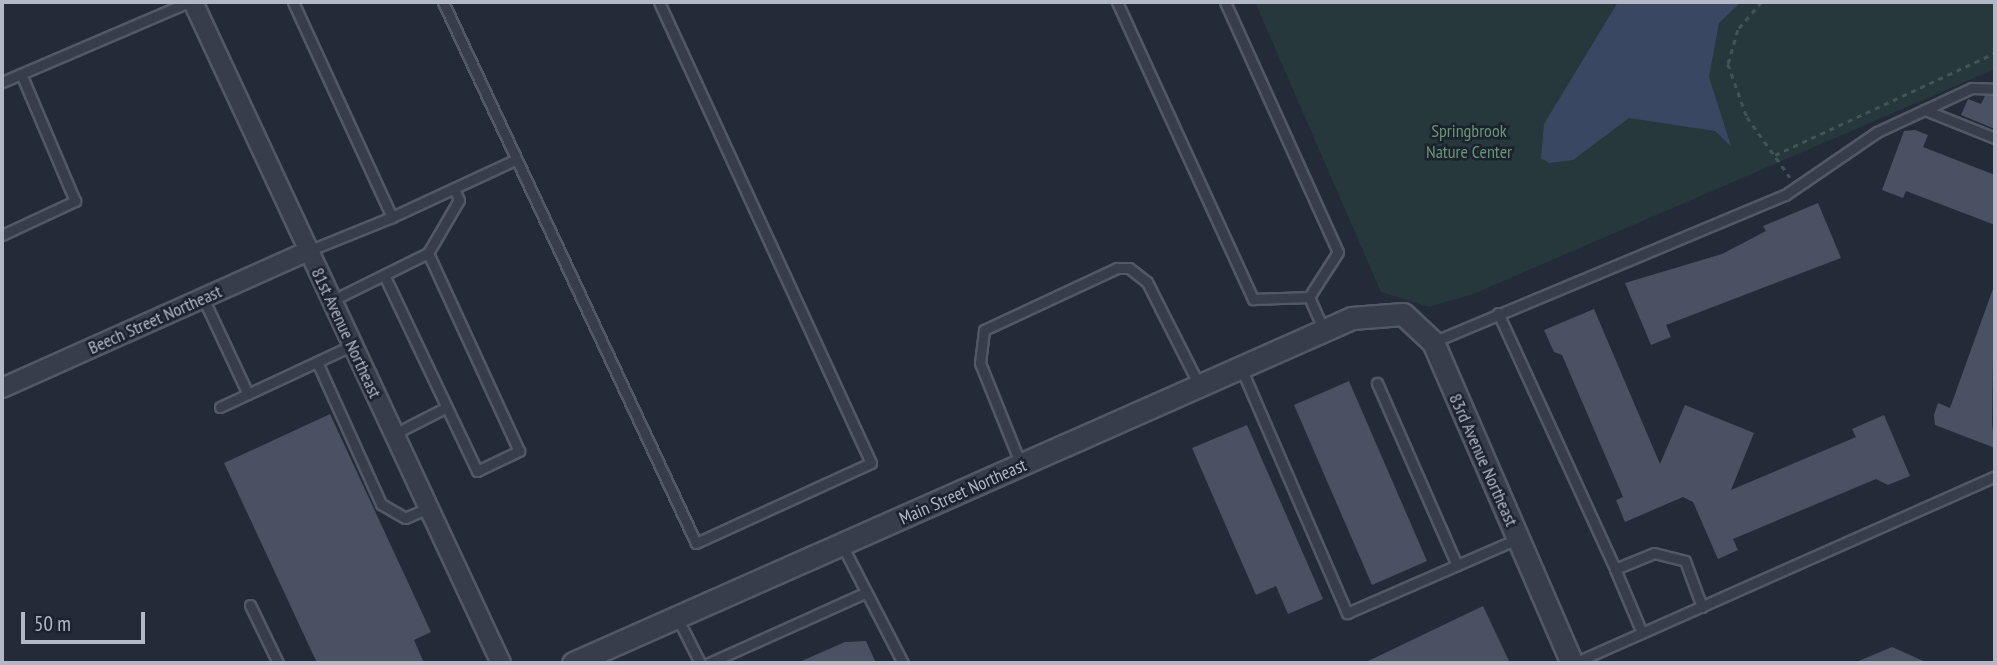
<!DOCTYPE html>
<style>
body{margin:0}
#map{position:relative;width:1997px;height:665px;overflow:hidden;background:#232b39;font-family:"PT Sans Narrow",sans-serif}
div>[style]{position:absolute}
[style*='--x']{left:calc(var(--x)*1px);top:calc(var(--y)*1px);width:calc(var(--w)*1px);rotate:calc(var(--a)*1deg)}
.green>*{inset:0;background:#26383b}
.water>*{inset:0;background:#394762}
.building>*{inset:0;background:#495162}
.path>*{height:2.5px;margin-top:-1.25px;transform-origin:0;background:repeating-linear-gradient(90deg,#435358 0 5px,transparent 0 10px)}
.roads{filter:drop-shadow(2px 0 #525864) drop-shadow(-2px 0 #525864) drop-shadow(0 2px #525864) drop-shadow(0 -2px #525864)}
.service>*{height:9px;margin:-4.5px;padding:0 4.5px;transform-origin:4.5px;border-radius:4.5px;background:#373d4a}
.minor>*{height:18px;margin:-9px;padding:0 9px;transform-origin:9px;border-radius:9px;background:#373d4a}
.tertiary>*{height:21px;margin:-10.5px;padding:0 10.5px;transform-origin:10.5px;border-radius:10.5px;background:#373d4a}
span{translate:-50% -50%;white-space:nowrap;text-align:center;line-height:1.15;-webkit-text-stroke:5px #1c222e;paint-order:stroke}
.park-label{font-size:18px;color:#6a9577}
.street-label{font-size:18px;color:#b2b8c6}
.frame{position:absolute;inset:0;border:4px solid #b2b8c6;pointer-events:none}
.scale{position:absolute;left:21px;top:612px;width:124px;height:32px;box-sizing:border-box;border:4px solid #b2b8c6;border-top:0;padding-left:9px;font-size:21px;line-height:24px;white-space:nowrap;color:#b2b8c6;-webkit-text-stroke:5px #1c222e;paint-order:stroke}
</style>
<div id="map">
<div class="green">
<div style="clip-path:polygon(1255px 2px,1995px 2px,1995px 69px,1473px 294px,1429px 307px,1381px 292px)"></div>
</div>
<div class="water">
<div style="clip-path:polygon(1618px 2px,1741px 2px,1719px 23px,1709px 77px,1731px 146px,1715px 131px,1629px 118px,1573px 160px,1549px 163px,1541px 158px,1544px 124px)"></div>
</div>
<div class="building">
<div style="clip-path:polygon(1985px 96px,1995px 96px,1995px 129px,1961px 115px,1968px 99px,1981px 104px)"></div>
<div style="clip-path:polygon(1915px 130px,1928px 135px,1923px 147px,1995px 175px,1995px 225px,1906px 191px,1903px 198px,1882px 190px,1904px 131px)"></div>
<div style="clip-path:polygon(1818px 203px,1841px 258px,1666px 325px,1671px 337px,1651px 345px,1625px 283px,1722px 254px,1766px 231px,1763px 226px)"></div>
<div style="clip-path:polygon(1994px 286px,1992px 424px,1995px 448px,1935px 425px,1934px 415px,1938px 403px,1950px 408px)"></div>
<div style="clip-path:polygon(1594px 309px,1660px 464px,1685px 405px,1754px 433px,1731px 490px,1856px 437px,1852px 429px,1884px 415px,1910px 476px,1888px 485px,1876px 479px,1733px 539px,1738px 550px,1718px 559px,1693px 502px,1683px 497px,1625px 522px,1616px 500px,1623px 497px,1562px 355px,1554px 352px,1544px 330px)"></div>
<div style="clip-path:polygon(1349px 381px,1427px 561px,1372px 585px,1294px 405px)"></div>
<div style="clip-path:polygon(330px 414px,431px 632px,414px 640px,424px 663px,317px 663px,224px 463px)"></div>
<div style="clip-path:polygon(1247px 425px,1323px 599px,1288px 614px,1276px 586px,1256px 595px,1192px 448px)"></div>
<div style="clip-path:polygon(1483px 606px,1510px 663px,1364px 663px)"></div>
<div style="clip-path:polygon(866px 641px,876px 663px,797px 663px,845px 642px)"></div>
<div style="clip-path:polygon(1892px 647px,1928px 663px,1854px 663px)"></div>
</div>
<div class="path">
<div style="--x:1762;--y:2;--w:37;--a:131"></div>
<div style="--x:1738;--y:30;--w:35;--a:106"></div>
<div style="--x:1728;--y:64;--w:56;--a:70.3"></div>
<div style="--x:1747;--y:117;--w:74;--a:54.4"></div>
<div style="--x:1775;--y:155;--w:242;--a:-24.9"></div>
</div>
<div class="roads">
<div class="service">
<div style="--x:293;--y:2;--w:237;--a:65.3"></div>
<div style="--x:392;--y:217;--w:91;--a:158"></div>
<div style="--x:443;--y:2;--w:597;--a:64.94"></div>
<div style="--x:696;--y:543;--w:192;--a:-24.6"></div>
<div style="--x:871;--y:463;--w:507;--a:-114.7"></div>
<div style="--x:1117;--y:2;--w:327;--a:65.4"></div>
<div style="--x:1253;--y:299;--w:56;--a:-2"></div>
<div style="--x:1225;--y:2;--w:274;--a:65.7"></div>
<div style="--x:1338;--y:252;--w:54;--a:122.8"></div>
<div style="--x:2;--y:82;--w:203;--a:-23.2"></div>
<div style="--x:1925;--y:110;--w:75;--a:21.8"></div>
<div style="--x:392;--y:217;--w:136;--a:-24.9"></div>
<div style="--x:2;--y:235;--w:81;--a:-25"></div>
<div style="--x:75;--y:201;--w:138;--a:-113"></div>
<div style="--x:384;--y:275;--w:217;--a:64.6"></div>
<div style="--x:477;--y:471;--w:47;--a:-25.5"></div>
<div style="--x:519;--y:451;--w:218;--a:-114.7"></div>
<div style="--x:1309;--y:297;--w:35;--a:66"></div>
<div style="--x:203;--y:298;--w:106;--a:64.9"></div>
<div style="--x:331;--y:301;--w:108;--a:-26.3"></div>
<div style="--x:428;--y:253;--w:61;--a:-59.7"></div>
<div style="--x:459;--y:200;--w:10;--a:-114"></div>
<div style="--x:1498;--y:313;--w:281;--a:65.4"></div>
<div style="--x:1615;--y:569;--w:42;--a:-22.3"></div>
<div style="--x:1654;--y:553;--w:32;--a:14"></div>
<div style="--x:1685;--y:561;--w:49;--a:69.7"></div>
<div style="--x:1433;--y:342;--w:381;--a:-22.7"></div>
<div style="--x:1785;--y:195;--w:112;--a:-34.4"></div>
<div style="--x:1877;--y:132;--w:105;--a:-24.9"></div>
<div style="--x:1972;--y:88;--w:23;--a:2"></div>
<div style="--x:317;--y:362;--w:156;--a:65.7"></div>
<div style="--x:381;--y:504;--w:28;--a:30"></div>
<div style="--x:405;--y:518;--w:25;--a:-23"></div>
<div style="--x:1241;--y:368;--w:267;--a:66.6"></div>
<div style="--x:1347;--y:613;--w:185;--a:-23.5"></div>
<div style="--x:1377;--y:383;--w:199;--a:66.3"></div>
<div style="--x:220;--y:407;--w:147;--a:-25"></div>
<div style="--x:394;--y:434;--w:59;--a:-27"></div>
<div style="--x:1021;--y:465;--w:110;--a:-111.9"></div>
<div style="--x:980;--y:363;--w:33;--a:-83"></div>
<div style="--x:984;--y:330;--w:147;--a:-25"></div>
<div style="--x:1117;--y:268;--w:12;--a:0"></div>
<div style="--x:1129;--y:268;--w:23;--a:38"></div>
<div style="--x:1147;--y:282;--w:115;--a:63.2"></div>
<div style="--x:842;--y:545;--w:133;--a:62.7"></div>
<div style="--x:1615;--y:569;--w:69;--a:67.1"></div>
<div style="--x:250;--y:605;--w:64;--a:64.2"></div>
<div style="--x:677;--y:617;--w:51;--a:63.4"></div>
<div style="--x:709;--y:663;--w:171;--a:-24.2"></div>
<div style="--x:1574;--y:663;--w:461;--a:-23.9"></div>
</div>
<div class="minor">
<div style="--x:193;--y:2;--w:729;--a:65.02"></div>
<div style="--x:2;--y:388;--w:335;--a:-24.1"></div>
</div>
<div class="tertiary">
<div style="--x:573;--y:663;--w:852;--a:-23.89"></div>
<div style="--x:1352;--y:318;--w:51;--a:-4.5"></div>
<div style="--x:1403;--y:314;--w:41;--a:43"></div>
<div style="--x:1433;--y:342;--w:350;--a:66.6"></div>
</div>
</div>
<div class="park-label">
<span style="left:1469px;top:142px">Springbrook<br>Nature Center</span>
</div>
<div class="street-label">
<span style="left:155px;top:320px;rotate:-24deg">Beech Street Northeast</span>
<span style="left:346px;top:333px;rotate:65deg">81st Avenue Northeast</span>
<span style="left:1483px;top:460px;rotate:66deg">83rd Avenue Northeast</span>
<span style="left:963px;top:492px;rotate:-24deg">Main Street Northeast</span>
</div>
<div class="frame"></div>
<div class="scale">50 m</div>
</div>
